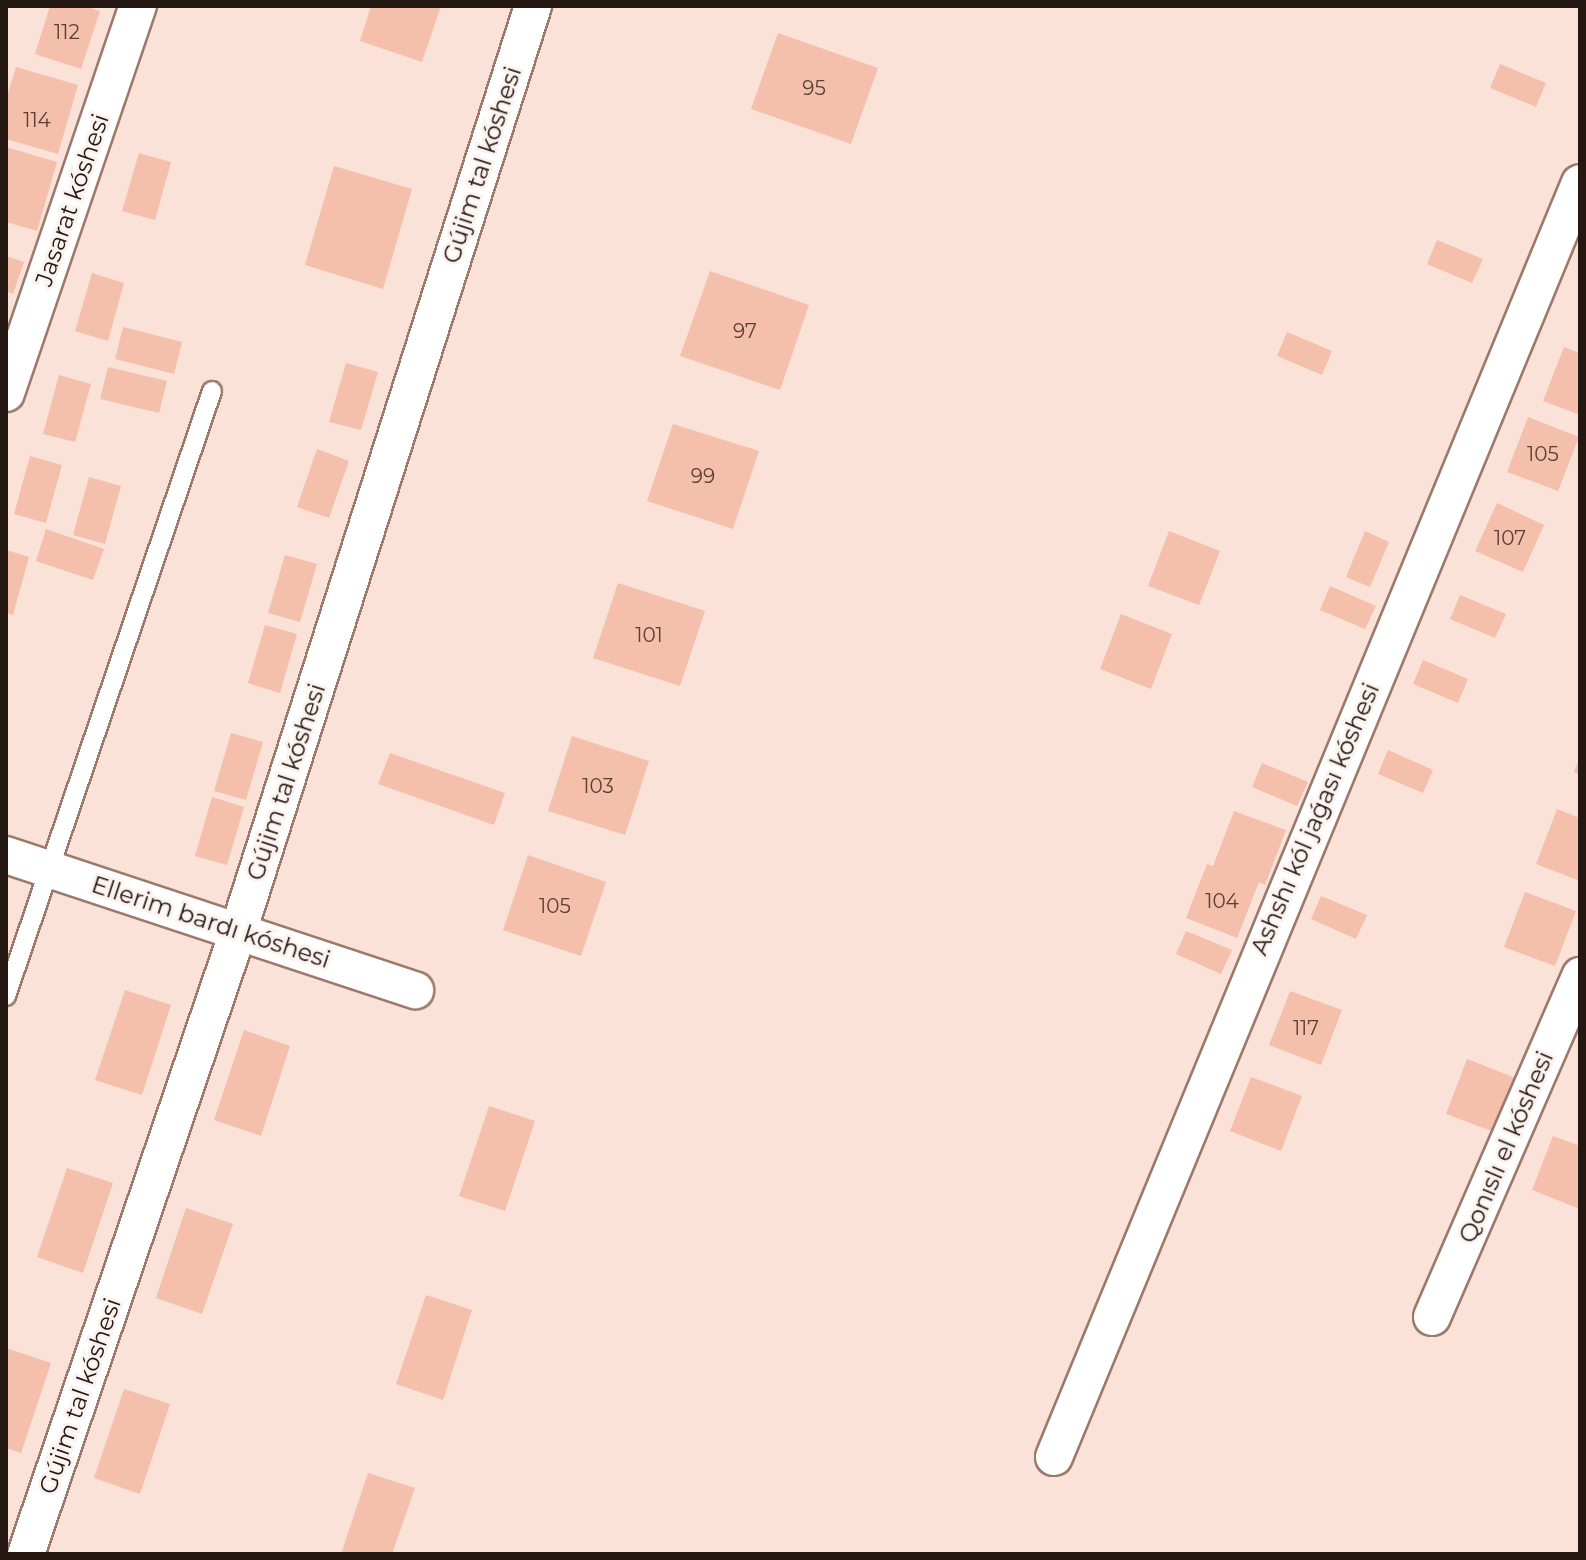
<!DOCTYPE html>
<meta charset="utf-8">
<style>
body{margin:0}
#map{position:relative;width:1586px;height:1560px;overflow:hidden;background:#fae2d8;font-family:Montserrat,sans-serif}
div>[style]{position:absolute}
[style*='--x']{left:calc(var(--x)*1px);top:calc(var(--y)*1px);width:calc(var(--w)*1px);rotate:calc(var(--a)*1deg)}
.building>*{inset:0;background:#f4bfab}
.roads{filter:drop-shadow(2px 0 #9c796b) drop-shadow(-2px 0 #9c796b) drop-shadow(0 2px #9c796b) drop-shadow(0 -2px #9c796b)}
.lane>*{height:18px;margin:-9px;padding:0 9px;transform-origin:9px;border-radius:9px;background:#fff}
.street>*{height:36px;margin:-18px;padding:0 18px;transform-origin:18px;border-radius:18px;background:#fff}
span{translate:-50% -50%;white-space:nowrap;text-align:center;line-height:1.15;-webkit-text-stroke:6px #fbf3f0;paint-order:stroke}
.number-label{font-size:20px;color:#594138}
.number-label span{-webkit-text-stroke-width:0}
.street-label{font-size:24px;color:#251712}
.frame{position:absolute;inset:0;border:8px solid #251712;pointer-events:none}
</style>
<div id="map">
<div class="building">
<div style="clip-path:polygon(50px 6px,85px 6px,100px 11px,81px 69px,35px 54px)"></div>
<div style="clip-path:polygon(371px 6px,441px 6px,422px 62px,360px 41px)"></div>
<div style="clip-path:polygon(778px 33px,878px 68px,851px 144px,751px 109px)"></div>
<div style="clip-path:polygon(1500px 64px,1546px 83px,1536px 107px,1490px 88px)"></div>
<div style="clip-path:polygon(16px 67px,78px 85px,58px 154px,6px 139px,6px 100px)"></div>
<div style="clip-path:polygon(6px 147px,57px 162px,37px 231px,6px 222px)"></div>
<div style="clip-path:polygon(139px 153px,171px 162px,155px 220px,122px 211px)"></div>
<div style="clip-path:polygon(334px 166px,412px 189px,383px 289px,305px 265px)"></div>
<div style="clip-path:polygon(1437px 240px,1483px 259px,1472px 283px,1427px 264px)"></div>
<div style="clip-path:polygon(6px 256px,24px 262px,13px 294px,6px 291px)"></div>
<div style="clip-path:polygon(710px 271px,809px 305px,780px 390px,680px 356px)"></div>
<div style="clip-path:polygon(92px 273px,124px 283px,108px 341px,75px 331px)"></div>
<div style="clip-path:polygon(123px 327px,182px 342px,174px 374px,115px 359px)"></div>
<div style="clip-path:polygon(1287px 332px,1332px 351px,1322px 375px,1277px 356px)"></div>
<div style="clip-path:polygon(1564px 347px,1580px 353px,1580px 415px,1543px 401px)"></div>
<div style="clip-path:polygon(346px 363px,378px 372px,361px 430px,329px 422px)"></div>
<div style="clip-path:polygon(108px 367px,167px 381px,159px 413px,100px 399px)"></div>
<div style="clip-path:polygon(59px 375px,91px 384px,75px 442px,43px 434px)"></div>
<div style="clip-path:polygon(1528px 417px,1579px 437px,1558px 491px,1507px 472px)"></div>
<div style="clip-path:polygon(673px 424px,759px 451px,733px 529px,647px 501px)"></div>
<div style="clip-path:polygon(317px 449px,349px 461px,329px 518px,297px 507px)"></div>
<div style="clip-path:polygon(30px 456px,62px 465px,46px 523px,14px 514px)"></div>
<div style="clip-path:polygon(89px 477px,121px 486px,105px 544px,73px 535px)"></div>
<div style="clip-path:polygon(1497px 503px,1544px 525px,1523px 572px,1475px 551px)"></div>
<div style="clip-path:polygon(46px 529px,104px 549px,93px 580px,36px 561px)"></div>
<div style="clip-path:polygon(1169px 531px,1220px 551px,1199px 605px,1148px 586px)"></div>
<div style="clip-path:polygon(1365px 531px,1389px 542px,1370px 587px,1346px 577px)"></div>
<div style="clip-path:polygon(6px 550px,29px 557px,13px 615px,6px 613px)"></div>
<div style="clip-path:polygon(285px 555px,317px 564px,300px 622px,268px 613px)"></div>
<div style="clip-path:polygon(618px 583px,705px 611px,680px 686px,593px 658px)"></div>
<div style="clip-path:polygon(1330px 586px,1376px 606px,1365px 629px,1320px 610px)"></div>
<div style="clip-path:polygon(1460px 595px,1506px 614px,1495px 638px,1450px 619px)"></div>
<div style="clip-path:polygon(1121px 614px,1172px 634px,1151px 689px,1100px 669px)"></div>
<div style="clip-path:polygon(265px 625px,297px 634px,280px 693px,248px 683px)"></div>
<div style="clip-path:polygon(1423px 660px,1468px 679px,1458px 703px,1413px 684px)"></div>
<div style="clip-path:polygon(231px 733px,263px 742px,246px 800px,214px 791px)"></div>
<div style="clip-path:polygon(572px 736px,649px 761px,625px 835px,548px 811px)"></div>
<div style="clip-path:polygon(1388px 750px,1433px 770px,1423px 793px,1378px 774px)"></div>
<div style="clip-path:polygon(390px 753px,505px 793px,494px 825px,378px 784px)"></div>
<div style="clip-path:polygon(1580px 756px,1580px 775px,1574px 772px)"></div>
<div style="clip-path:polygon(1262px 763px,1308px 782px,1297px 806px,1252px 787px)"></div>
<div style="clip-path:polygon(212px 797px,244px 807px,227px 865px,195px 856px)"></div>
<div style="clip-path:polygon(1557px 809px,1580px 818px,1580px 881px,1536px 864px)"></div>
<div style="clip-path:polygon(1234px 811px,1286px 830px,1265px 885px,1259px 882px,1237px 938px,1186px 918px,1207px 864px,1213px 866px)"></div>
<div style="clip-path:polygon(528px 855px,606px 882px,581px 956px,503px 930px)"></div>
<div style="clip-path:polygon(1525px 892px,1576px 911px,1555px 966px,1504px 947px)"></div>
<div style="clip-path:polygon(1321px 896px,1367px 915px,1356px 939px,1311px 919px)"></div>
<div style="clip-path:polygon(1186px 931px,1232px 950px,1221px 974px,1176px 954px)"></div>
<div style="clip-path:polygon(125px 990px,171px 1005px,142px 1095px,95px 1080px)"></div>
<div style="clip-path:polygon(1290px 991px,1342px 1010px,1321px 1065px,1269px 1045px)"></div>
<div style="clip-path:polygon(244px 1030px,290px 1046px,261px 1136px,214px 1120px)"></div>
<div style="clip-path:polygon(1467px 1059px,1518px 1079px,1497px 1133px,1446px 1114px)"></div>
<div style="clip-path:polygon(1251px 1077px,1302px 1096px,1281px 1151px,1230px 1131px)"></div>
<div style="clip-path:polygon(489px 1106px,535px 1121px,505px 1211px,459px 1196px)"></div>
<div style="clip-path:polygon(1553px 1136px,1580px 1146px,1580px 1209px,1532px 1190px)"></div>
<div style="clip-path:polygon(67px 1168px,113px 1183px,83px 1273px,37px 1257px)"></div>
<div style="clip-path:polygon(186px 1208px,233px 1224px,202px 1314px,156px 1298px)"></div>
<div style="clip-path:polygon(426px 1295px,472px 1310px,443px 1400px,396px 1384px)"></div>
<div style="clip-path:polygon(6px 1348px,51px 1363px,21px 1453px,6px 1448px)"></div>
<div style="clip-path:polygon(124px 1389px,170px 1404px,140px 1494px,94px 1478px)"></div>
<div style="clip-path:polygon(368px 1473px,415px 1488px,392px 1554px,341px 1554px)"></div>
</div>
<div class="roads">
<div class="lane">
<div style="--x:6;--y:996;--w:639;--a:-71.2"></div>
</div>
<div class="street">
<div style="--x:6;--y:393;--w:409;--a:-71.2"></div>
<div style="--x:6;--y:855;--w:431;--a:18.3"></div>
<div style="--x:1432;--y:1317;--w:372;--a:-66.5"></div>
<div style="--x:1054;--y:1457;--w:1378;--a:-67.57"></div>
<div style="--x:26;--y:1554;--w:657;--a:-71.18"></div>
<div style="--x:238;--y:932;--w:972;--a:-72.33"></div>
</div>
</div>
<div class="number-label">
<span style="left:67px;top:32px">112</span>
<span style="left:814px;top:88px">95</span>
<span style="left:37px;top:120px">114</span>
<span style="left:745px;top:331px">97</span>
<span style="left:1543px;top:454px">105</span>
<span style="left:703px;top:476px">99</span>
<span style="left:1510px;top:538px">107</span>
<span style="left:649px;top:635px">101</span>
<span style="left:598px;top:786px">103</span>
<span style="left:1222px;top:901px">104</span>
<span style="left:555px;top:906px">105</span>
<span style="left:1306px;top:1028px">117</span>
</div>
<div class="street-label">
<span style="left:482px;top:165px;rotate:-72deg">Gújim tal kóshesi</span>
<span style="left:72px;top:200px;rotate:-71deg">Jasarat kóshesi</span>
<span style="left:286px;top:782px;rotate:-72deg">Gújim tal kóshesi</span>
<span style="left:1315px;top:819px;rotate:-67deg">Ashshı kól jaǵası kóshesi</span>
<span style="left:211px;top:922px;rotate:18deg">Ellerim bardı kóshesi</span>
<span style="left:1506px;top:1147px;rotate:-67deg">Qonıslı el kóshesi</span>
<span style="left:80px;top:1396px;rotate:-71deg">Gújim tal kóshesi</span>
</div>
<div class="frame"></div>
</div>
